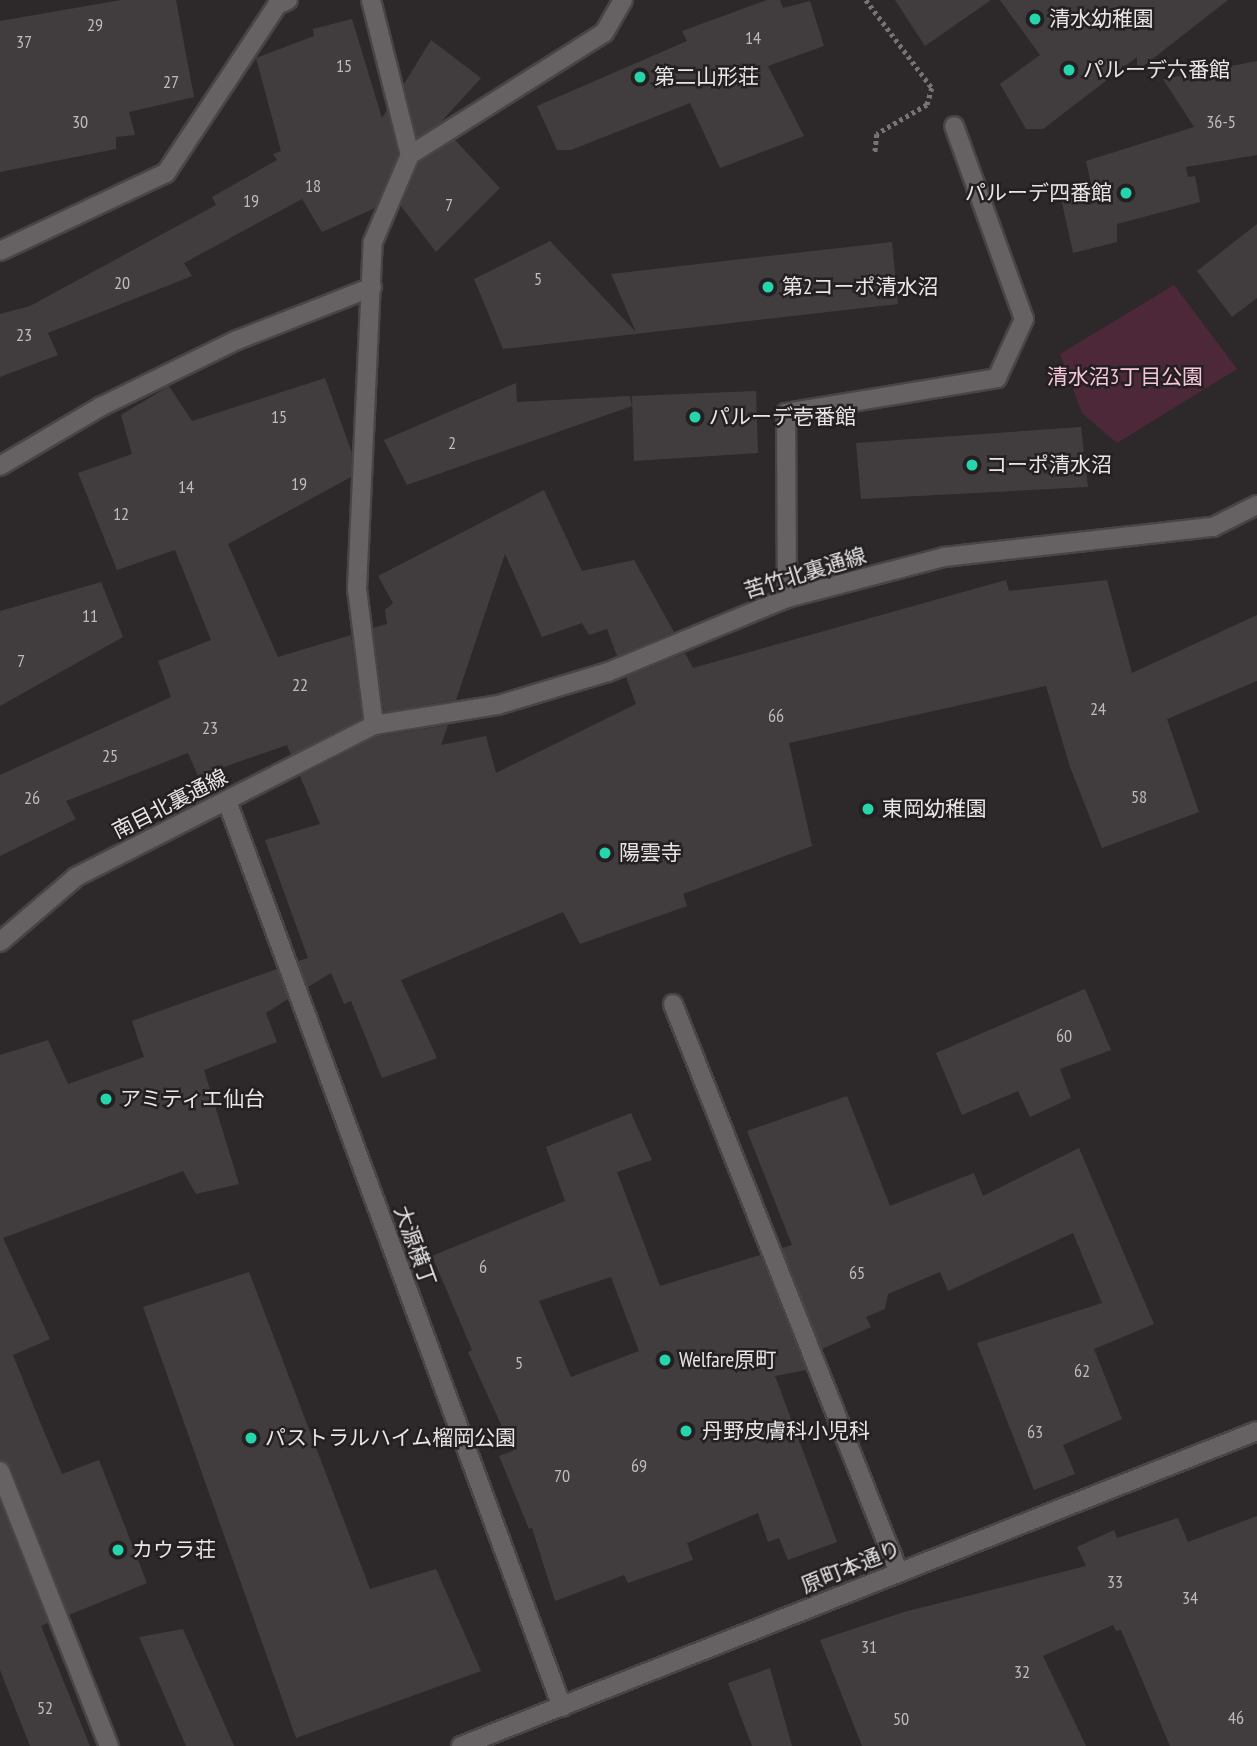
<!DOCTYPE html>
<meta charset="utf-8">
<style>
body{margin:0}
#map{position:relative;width:1257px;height:1746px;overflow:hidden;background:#2d292b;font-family:"PT Sans Narrow","Noto Sans JP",sans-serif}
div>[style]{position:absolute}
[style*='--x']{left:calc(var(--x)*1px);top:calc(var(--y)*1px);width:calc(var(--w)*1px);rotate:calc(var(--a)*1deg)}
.green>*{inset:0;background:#4d2839}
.building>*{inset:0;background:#413d3f}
.path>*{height:4.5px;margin-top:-2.25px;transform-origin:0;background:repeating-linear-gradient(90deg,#787476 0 3.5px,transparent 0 7px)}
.roads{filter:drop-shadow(2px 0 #484546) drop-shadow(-2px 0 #484546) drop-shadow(0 2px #484546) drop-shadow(0 -2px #484546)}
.minor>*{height:18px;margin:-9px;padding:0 9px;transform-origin:9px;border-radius:9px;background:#666264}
.dots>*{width:19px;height:19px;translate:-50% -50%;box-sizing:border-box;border:4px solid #242021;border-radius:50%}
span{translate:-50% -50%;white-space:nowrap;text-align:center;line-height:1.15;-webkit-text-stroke:5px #242021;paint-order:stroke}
.number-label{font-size:18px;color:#bebbbc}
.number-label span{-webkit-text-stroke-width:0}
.poi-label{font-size:21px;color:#e8e5e6}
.left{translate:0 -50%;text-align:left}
.right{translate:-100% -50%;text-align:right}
.park-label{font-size:21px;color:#f8c5da}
.street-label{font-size:21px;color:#e8e5e6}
</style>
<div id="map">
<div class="green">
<div style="clip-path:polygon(1174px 285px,1237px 369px,1117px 443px,1082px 413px,1060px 354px)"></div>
</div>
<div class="building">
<div style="clip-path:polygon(121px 0,176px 0,194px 97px,129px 112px,135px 135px,116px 137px,116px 149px,0 172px,0 21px)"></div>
<div style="clip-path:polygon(767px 0,780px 0,783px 8px,810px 1px,824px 46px,768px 66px,804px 136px,720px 168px,690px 103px,571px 150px,557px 150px,537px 106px,687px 41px,682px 31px)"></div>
<div style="clip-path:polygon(895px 0,991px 0,925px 46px)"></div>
<div style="clip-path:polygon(1000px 0,1228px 0,1137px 71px,1137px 57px,1043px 129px,1026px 129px,1000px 84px,1040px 55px)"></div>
<div style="clip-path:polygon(352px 19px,382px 118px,387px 110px,398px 154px,375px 208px,322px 232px,302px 199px,184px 263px,192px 276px,48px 333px,58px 355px,0 377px,0 314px,30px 306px,216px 205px,212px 197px,277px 160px,273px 154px,281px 151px,256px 58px,314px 36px,313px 29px)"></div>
<div style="clip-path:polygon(431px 40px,481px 78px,439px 124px,417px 137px,404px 84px)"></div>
<div style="clip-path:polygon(1257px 61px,1257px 155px,1186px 167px,1188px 177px,1195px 176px,1200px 202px,1117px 224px,1117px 242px,1073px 253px,1061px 198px,1103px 191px,1102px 182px,1091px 184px,1086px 161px,1194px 127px,1163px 79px)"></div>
<div style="clip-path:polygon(455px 140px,500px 188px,436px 252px,401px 206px,419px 163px)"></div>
<div style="clip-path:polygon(1257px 224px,1257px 298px,1232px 317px,1197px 271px)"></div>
<div style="clip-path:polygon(550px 241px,636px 332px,611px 274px,892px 242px,898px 304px,503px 349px,474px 279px)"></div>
<div style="clip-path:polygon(325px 378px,352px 453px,351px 477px,228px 544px,278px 657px,351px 635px,362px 718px,291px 755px,287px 745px,198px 776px,188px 753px,66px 801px,76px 819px,0 856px,0 775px,171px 697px,158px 661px,211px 640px,175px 550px,117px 570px,78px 473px,132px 454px,121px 415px,169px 386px,192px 421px)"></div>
<div style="clip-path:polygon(516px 383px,517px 402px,630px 396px,632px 406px,407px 485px,384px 440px)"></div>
<div style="clip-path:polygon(756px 391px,758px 453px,634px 461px,632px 396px)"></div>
<div style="clip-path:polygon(1081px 427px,1088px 487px,861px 499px,856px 443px)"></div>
<div style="clip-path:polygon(544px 490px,582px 571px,634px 560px,674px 632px,617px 656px,607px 629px,589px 635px,582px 623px,542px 637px,505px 554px,456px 700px,384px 712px,373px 628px,387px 624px,385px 610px,393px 603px,378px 576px)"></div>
<div style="clip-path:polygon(1006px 580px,1009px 591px,1107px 580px,1132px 673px,1257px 615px,1257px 681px,1167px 719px,1199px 812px,1102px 848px,1070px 767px,1046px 686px,789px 743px,812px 846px,683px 894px,687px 906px,580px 944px,563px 912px,401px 980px,437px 1058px,382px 1078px,351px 1001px,344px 1004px,331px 973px,308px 987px,298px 961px,308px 958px,265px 840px,320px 824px,300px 776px,378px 736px,448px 725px,441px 745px,486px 736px,496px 773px,636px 704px,626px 677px,685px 653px,693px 668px)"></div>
<div style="clip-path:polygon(101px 582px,123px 637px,0 706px,0 611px)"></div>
<div style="clip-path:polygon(277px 969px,288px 999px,266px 1013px,277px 1042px,204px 1070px,239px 1184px,196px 1194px,183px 1171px,3px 1238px,50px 1339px,13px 1355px,40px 1422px,62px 1474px,99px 1460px,147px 1583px,69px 1615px,11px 1467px,0 1460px,0 1055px,48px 1040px,68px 1084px,144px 1057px,132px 1021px)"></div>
<div style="clip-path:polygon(1085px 989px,1111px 1050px,1060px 1069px,1071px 1098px,1030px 1117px,1018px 1091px,962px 1115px,936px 1053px)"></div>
<div style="clip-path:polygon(847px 1096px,890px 1206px,974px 1173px,983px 1196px,1079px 1148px,1154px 1324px,1094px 1349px,1122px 1419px,1063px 1445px,1075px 1474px,1034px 1490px,977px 1343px,1102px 1303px,1073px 1233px,948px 1291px,940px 1272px,888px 1294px,885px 1309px,866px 1317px,871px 1327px,822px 1349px,782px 1248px,792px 1245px,747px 1131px)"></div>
<div style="clip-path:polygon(evenodd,631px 1113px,652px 1160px,617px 1172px,660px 1286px,760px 1255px,806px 1370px,775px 1376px,837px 1542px,788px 1560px,779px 1538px,768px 1542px,758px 1513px,687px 1543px,693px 1560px,628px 1583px,624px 1575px,555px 1601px,532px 1528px,529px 1529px,499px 1456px,513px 1451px,468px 1352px,472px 1350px,432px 1256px,565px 1201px,546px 1147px,631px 1113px,611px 1277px,639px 1351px,571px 1377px,539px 1301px,611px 1277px)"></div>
<div style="clip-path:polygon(249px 1272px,370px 1589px,436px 1569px,481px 1671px,296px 1738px,143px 1307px)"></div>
<div style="clip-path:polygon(0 1502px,48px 1623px,41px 1626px,90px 1746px,30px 1746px,0 1670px)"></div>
<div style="clip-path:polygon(1257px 1516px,1257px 1746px,1170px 1746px,1121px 1630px,1116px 1631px,1113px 1625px,1043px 1656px,1086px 1746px,862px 1746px,820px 1640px,904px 1612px,1086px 1566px,1077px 1547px,1114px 1530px,1117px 1538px,1178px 1518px,1188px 1542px)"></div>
<div style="clip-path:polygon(183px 1629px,234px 1746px,186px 1746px,139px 1637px)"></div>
<div style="clip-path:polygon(770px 1668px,792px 1746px,752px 1746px,728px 1683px)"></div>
</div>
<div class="path">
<div style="--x:866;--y:0;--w:110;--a:53.1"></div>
<div style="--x:932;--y:88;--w:18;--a:106"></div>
<div style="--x:927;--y:105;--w:58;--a:149.9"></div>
<div style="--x:877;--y:134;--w:19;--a:96"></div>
</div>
<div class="roads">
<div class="minor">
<div style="--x:371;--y:0;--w:160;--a:75.9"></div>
<div style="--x:0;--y:251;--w:183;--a:-25.2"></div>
<div style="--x:166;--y:173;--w:201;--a:-56.5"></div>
<div style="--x:277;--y:5;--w:12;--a:-24"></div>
<div style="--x:0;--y:466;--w:118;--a:-30.5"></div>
<div style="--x:102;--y:406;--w:150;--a:-26.1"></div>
<div style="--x:237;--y:340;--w:145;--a:-21.4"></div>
<div style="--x:787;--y:598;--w:185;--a:-90.3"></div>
<div style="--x:786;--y:413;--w:214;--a:-9.4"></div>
<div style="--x:997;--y:378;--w:65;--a:-65.4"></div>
<div style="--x:1024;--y:319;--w:205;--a:-109.9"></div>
<div style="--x:374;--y:725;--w:137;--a:-97.1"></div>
<div style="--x:357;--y:589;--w:347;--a:-87.4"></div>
<div style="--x:373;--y:242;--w:95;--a:-67"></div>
<div style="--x:410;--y:155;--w:229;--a:-32.2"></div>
<div style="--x:604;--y:33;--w:38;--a:-60"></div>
<div style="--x:227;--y:801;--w:966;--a:69.71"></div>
<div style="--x:0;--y:942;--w:100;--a:-40.5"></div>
<div style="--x:76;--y:877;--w:335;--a:-27"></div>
<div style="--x:374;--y:725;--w:126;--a:-9.2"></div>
<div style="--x:498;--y:705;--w:115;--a:-16.7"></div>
<div style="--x:608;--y:672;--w:194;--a:-22.5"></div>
<div style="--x:787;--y:598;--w:162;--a:-14.6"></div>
<div style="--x:944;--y:557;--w:271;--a:-6.4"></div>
<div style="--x:1213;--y:527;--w:49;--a:-26.6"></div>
<div style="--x:673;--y:1004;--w:612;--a:68.34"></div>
<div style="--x:0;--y:1471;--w:296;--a:68.4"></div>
<div style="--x:461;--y:1746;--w:856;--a:-21.59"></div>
</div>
</div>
<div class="dots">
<div style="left:1035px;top:19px;background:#27d5ad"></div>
<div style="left:1069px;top:70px;background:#27d5ad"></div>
<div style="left:640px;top:77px;background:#27d5ad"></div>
<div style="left:1126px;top:193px;background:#27d5ad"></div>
<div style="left:768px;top:287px;background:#27d5ad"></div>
<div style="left:695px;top:417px;background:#27d5ad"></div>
<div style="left:972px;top:465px;background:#27d5ad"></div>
<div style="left:868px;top:809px;background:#27d5ad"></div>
<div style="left:605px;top:853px;background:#27d5ad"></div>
<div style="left:106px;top:1099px;background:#27d5ad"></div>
<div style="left:665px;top:1360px;background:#27d5ad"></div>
<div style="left:686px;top:1431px;background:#27d5ad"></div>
<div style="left:251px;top:1438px;background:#27d5ad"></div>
<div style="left:118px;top:1550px;background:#27d5ad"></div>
</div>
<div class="number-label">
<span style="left:95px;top:25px">29</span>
<span style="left:753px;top:38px">14</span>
<span style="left:24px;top:42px">37</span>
<span style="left:344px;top:66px">15</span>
<span style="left:171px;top:82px">27</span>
<span style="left:80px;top:122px">30</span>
<span style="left:1221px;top:122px">36-5</span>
<span style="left:313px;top:186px">18</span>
<span style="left:251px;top:201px">19</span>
<span style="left:449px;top:205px">7</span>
<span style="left:538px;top:279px">5</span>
<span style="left:122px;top:283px">20</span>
<span style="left:24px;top:335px">23</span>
<span style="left:279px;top:417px">15</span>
<span style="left:452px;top:443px">2</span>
<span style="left:299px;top:484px">19</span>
<span style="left:186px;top:487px">14</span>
<span style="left:121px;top:514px">12</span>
<span style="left:90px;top:616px">11</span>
<span style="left:21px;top:661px">7</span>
<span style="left:300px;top:685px">22</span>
<span style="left:1098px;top:709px">24</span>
<span style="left:776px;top:716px">66</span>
<span style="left:210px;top:728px">23</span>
<span style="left:110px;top:756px">25</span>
<span style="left:1139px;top:797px">58</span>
<span style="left:32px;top:798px">26</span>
<span style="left:1064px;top:1036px">60</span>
<span style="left:483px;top:1267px">6</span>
<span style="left:857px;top:1273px">65</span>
<span style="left:519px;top:1363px">5</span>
<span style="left:1082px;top:1371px">62</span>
<span style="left:1035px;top:1432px">63</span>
<span style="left:639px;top:1466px">69</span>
<span style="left:562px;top:1476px">70</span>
<span style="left:1115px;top:1582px">33</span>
<span style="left:1190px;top:1598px">34</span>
<span style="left:869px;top:1647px">31</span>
<span style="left:1022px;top:1672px">32</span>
<span style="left:45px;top:1708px">52</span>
<span style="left:1236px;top:1718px">46</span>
<span style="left:901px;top:1719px">50</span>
</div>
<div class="poi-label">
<span class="left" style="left:1049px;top:19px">清水幼稚園</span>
<span class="left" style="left:1083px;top:70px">パルーデ六番館</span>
<span class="left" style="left:654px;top:77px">第二山形荘</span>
<span class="right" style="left:1112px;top:193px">パルーデ四番館</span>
<span class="left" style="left:782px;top:287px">第2コーポ清水沼</span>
<span class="left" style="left:709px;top:417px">パルーデ壱番館</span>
<span class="left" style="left:986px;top:465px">コーポ清水沼</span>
<span class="left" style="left:882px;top:809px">東岡幼稚園</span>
<span class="left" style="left:619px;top:853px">陽雲寺</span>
<span class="left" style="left:120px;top:1099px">アミティエ仙台</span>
<span class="left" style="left:679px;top:1360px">Welfare原町</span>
<span class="left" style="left:702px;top:1431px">丹野皮膚科小児科</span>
<span class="left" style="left:265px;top:1438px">パストラルハイム榴岡公園</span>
<span class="left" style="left:132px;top:1550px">カウラ荘</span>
</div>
<div class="park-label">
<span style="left:1125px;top:377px">清水沼3丁目公園</span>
</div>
<div class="street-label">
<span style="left:805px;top:573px;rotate:-17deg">苦竹北裏通線</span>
<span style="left:170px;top:804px;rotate:-27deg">南目北裏通線</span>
<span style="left:415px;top:1246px;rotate:70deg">大源横丁</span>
<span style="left:851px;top:1567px;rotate:-22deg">原町本通り</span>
</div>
</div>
